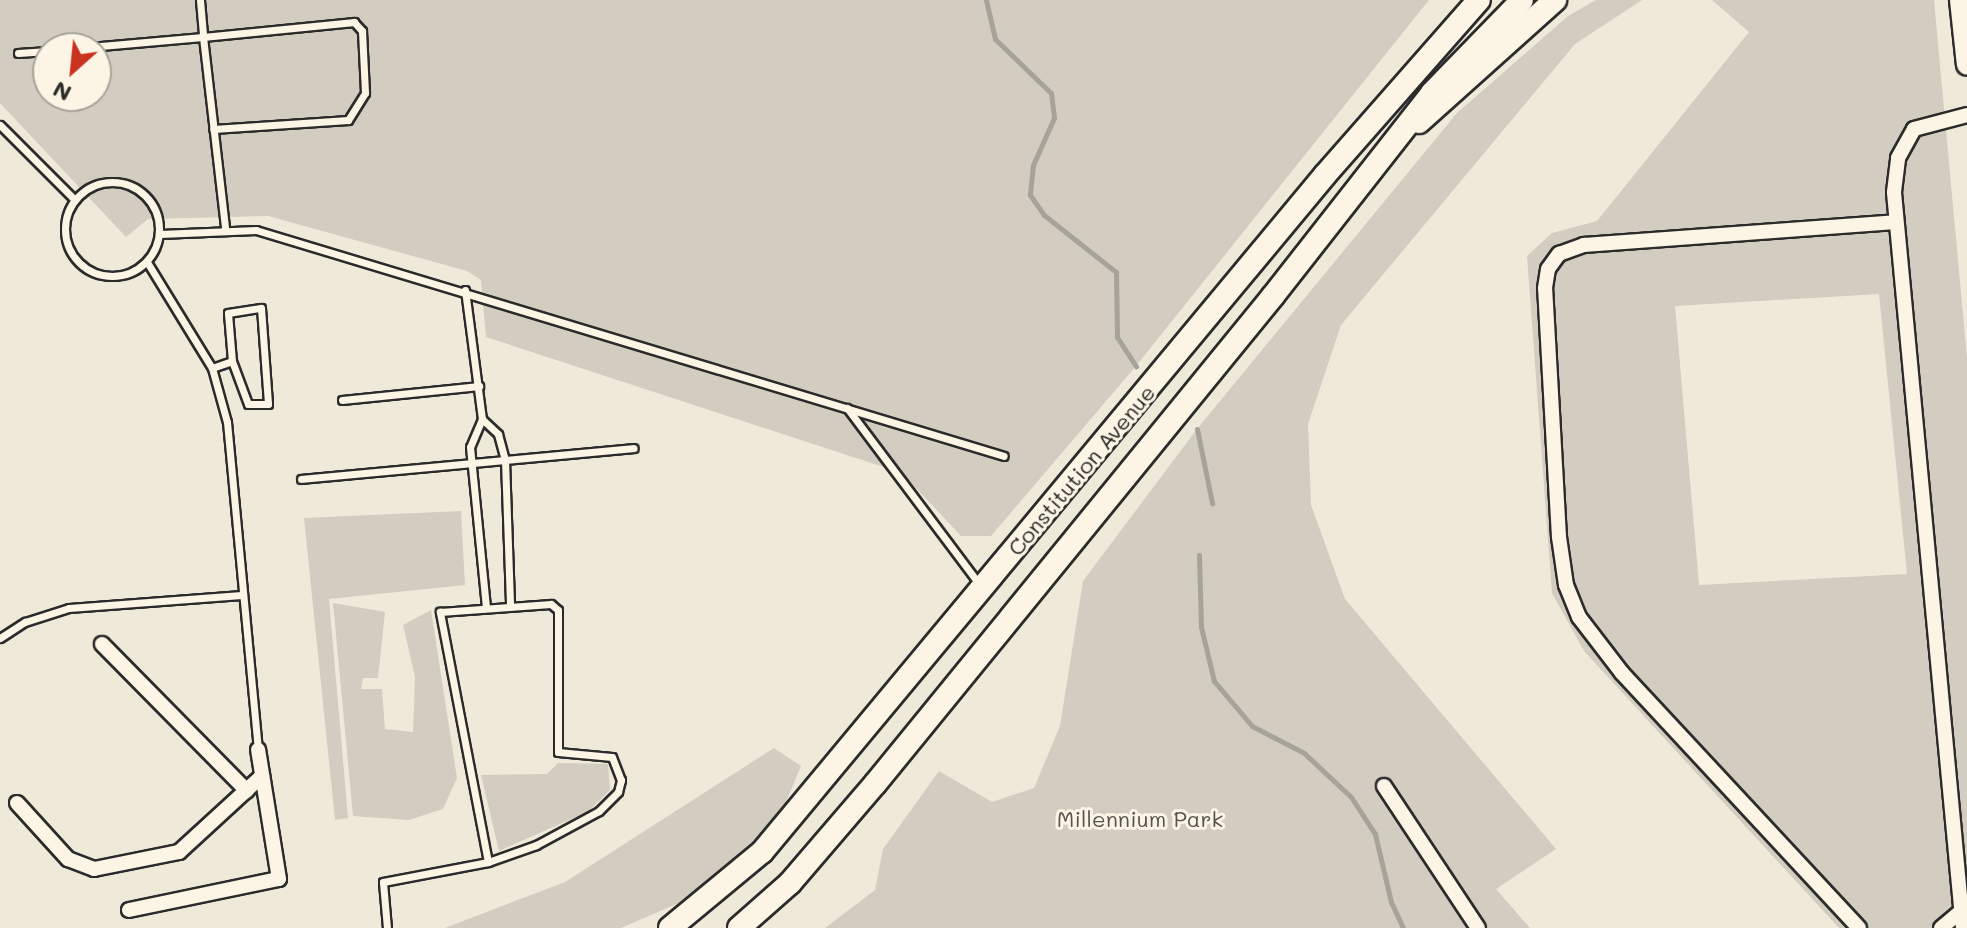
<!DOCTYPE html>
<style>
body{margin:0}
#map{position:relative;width:1967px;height:928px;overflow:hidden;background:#efe9da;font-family:Mali,sans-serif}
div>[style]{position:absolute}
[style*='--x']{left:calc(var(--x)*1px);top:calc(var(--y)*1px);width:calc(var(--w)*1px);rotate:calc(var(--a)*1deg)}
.green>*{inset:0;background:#d2cdc0}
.stream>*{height:5px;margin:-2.5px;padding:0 2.5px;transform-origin:2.5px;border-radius:2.5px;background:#a6a399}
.roads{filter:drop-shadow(2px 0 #2b2b2b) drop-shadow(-2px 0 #2b2b2b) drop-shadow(0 2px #2b2b2b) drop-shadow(0 -2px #2b2b2b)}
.lane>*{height:7px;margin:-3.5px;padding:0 3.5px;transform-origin:3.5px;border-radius:3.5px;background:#fcf5e5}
.lane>.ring{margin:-3.5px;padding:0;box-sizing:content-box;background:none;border:7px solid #fcf5e5;border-radius:50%}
.street>*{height:14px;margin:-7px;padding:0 7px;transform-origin:7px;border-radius:7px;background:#fcf5e5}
.secondary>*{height:20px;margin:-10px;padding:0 10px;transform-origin:10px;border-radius:10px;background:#fcf5e5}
.primary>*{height:22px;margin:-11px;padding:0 11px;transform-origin:11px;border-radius:11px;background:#fcf5e5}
span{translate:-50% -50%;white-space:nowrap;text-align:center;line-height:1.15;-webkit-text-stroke:6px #fcf5e5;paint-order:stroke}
.street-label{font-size:22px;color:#2b2b2b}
.park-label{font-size:22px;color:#555450}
.north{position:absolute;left:32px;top:32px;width:80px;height:80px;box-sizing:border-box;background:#fcf5e5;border:2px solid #a8a49b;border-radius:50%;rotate:207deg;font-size:22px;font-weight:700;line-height:32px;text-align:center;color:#2b2b2b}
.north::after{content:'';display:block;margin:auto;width:28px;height:36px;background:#c8321e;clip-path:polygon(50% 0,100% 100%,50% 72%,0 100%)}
</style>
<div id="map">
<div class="green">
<div style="clip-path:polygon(evenodd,0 0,1429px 0,1136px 366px,991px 536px,961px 536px,902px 473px,486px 337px,481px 280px,467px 271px,268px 216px,148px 219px,126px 237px,0 103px,0 0,48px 48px,96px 48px,96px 96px,48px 96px,48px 48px)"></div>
<div style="clip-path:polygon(1596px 0,1642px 0,1575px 44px,1341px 325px,1308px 424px,1311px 505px,1345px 599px,1556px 849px,1496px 889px,1530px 928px,825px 928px,875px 890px,883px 849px,939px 771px,992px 802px,1034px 788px,1060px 726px,1083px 581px,1197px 429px,1457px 113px,1568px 16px)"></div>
<div style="clip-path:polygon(evenodd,1712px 0,1934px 0,1967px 358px,1967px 928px,1839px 928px,1584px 651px,1552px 593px,1527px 256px,1552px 233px,1597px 221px,1749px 32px,1712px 0,1879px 294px,1907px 574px,1699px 585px,1675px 306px,1879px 294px)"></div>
<div style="clip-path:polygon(461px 511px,465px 585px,329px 599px,348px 818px,335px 820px,304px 518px)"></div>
<div style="clip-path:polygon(333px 603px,385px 612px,378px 678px,363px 678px,361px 689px,382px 689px,385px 729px,413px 732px,415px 677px,403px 625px,431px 610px,457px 778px,443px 809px,409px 820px,353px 816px)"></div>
<div style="clip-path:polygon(774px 748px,801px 766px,778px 821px,695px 896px,621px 928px,445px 928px,565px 882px)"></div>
<div style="clip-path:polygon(558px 763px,608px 764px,610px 790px,589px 811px,499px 851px,481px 775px,547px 774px)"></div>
</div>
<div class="stream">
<div style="--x:986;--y:0;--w:40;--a:77"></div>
<div style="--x:995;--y:39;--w:78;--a:44"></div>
<div style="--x:1051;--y:93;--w:25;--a:83"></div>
<div style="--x:1054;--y:118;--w:51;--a:114.1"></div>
<div style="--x:1033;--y:165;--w:30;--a:96"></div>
<div style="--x:1030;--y:195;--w:24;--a:55"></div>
<div style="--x:1044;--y:215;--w:92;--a:38.4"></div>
<div style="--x:1116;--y:272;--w:65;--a:89.1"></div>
<div style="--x:1117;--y:337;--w:35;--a:57"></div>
<div style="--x:1197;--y:429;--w:76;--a:78.5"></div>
<div style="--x:1199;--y:555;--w:72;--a:88.4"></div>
<div style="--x:1201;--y:627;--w:56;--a:76.5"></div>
<div style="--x:1214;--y:681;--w:59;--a:49.8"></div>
<div style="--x:1252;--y:726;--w:59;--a:27.4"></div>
<div style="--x:1304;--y:753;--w:64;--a:43.1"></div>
<div style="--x:1351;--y:797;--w:44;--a:57"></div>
<div style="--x:1375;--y:834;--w:70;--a:76.8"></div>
<div style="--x:1391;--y:902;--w:29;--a:65"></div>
</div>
<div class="roads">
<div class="lane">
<div style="--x:200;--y:0;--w:37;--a:85"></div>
<div style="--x:203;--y:37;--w:152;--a:-5.7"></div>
<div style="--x:354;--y:22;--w:12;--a:48"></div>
<div style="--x:362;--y:31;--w:62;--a:87.2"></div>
<div style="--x:365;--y:93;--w:32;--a:122"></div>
<div style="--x:348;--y:120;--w:135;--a:176.2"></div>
<div style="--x:78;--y:48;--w:125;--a:-5"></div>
<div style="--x:203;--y:37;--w:192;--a:83.4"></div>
<div style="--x:18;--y:53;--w:30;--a:-4"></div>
<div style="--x:0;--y:125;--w:105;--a:45"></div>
<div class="ring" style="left:65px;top:182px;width:87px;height:87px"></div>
<div style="--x:160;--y:234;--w:96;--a:-2.4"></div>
<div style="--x:256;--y:230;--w:781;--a:16.81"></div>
<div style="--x:147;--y:262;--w:124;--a:58.5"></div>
<div style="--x:212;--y:368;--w:56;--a:74.5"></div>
<div style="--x:227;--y:422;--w:329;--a:84.6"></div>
<div style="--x:465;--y:290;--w:130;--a:82.5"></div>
<div style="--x:482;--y:419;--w:30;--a:113"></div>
<div style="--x:470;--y:447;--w:162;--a:84.3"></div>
<div style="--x:212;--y:368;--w:21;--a:-19"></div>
<div style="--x:232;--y:361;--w:48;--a:-94.8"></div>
<div style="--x:228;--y:313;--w:33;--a:-9"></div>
<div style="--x:261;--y:308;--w:96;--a:85.8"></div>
<div style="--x:268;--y:404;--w:20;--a:180"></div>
<div style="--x:248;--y:404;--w:46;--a:-110.4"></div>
<div style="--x:342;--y:400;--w:138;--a:-5.8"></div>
<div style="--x:847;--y:408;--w:220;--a:53.1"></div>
<div style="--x:482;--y:419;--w:22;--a:43"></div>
<div style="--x:498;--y:434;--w:27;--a:75"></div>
<div style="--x:505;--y:460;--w:146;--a:88"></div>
<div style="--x:301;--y:479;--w:334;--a:-5.3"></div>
<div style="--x:551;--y:604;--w:9;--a:41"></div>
<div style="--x:558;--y:610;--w:142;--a:90"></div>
<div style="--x:558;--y:752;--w:54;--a:5.3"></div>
<div style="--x:612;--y:757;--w:25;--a:69"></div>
<div style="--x:621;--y:780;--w:12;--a:104"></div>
<div style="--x:618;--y:792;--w:27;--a:135"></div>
<div style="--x:599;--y:811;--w:72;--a:151.6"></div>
<div style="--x:536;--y:845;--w:51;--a:160.5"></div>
<div style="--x:488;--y:862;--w:255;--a:-100.9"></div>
<div style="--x:440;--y:612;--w:111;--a:-4.1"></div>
<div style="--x:0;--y:638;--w:30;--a:-33"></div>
<div style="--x:25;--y:622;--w:46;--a:-17.7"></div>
<div style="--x:69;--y:608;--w:173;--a:-4.3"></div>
<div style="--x:387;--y:928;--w:46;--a:-95"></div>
<div style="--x:383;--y:882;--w:107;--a:-10.8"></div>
</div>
<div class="street">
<div style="--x:102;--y:644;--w:206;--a:45.4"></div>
<div style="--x:1384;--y:786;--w:170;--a:56.5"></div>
<div style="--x:17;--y:803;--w:76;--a:47.7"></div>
<div style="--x:68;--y:859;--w:28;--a:21"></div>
<div style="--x:94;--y:869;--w:87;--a:-11.3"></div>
<div style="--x:179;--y:852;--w:113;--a:-42.5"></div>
<div style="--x:129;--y:910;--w:153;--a:-11.7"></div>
<div style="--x:279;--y:879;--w:131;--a:-99.2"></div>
<div style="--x:1859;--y:928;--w:348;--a:-132.9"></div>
<div style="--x:1622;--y:673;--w:71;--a:-127.5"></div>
<div style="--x:1579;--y:617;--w:35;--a:-112"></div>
<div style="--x:1566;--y:585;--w:49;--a:-98.3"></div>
<div style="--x:1559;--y:537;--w:249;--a:-93.2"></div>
<div style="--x:1545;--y:288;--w:19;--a:-81"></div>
<div style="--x:1548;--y:269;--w:19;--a:-54"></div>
<div style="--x:1559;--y:254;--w:27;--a:-20"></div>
<div style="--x:1584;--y:245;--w:312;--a:-4.2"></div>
<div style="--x:1941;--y:928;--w:26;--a:-40"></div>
<div style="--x:1963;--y:928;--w:739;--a:-95.36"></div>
<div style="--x:1894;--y:192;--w:34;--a:-83"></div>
<div style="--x:1898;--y:158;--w:33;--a:-61"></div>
<div style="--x:1914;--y:129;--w:55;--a:-14.8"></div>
</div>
<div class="secondary">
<div style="--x:1960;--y:0;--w:65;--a:83.9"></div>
</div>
<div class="primary">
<div style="--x:1419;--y:122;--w:183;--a:-41.9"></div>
<div style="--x:670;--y:928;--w:119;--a:-39.6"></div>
<div style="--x:762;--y:852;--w:881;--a:-50.25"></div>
<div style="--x:1325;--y:175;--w:233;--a:-48.7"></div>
<div style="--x:739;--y:928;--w:68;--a:-41.4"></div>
<div style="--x:790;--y:883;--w:130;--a:-49.4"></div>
<div style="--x:875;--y:784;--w:630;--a:-50.8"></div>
<div style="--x:1273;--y:296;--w:258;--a:-51.9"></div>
<div style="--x:1432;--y:93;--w:129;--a:-45.9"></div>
</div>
</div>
<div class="street-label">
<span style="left:1081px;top:470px;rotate:-50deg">Constitution Avenue</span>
</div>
<div class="park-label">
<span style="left:1140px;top:819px">Millennium Park</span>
</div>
<div class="north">N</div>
</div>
